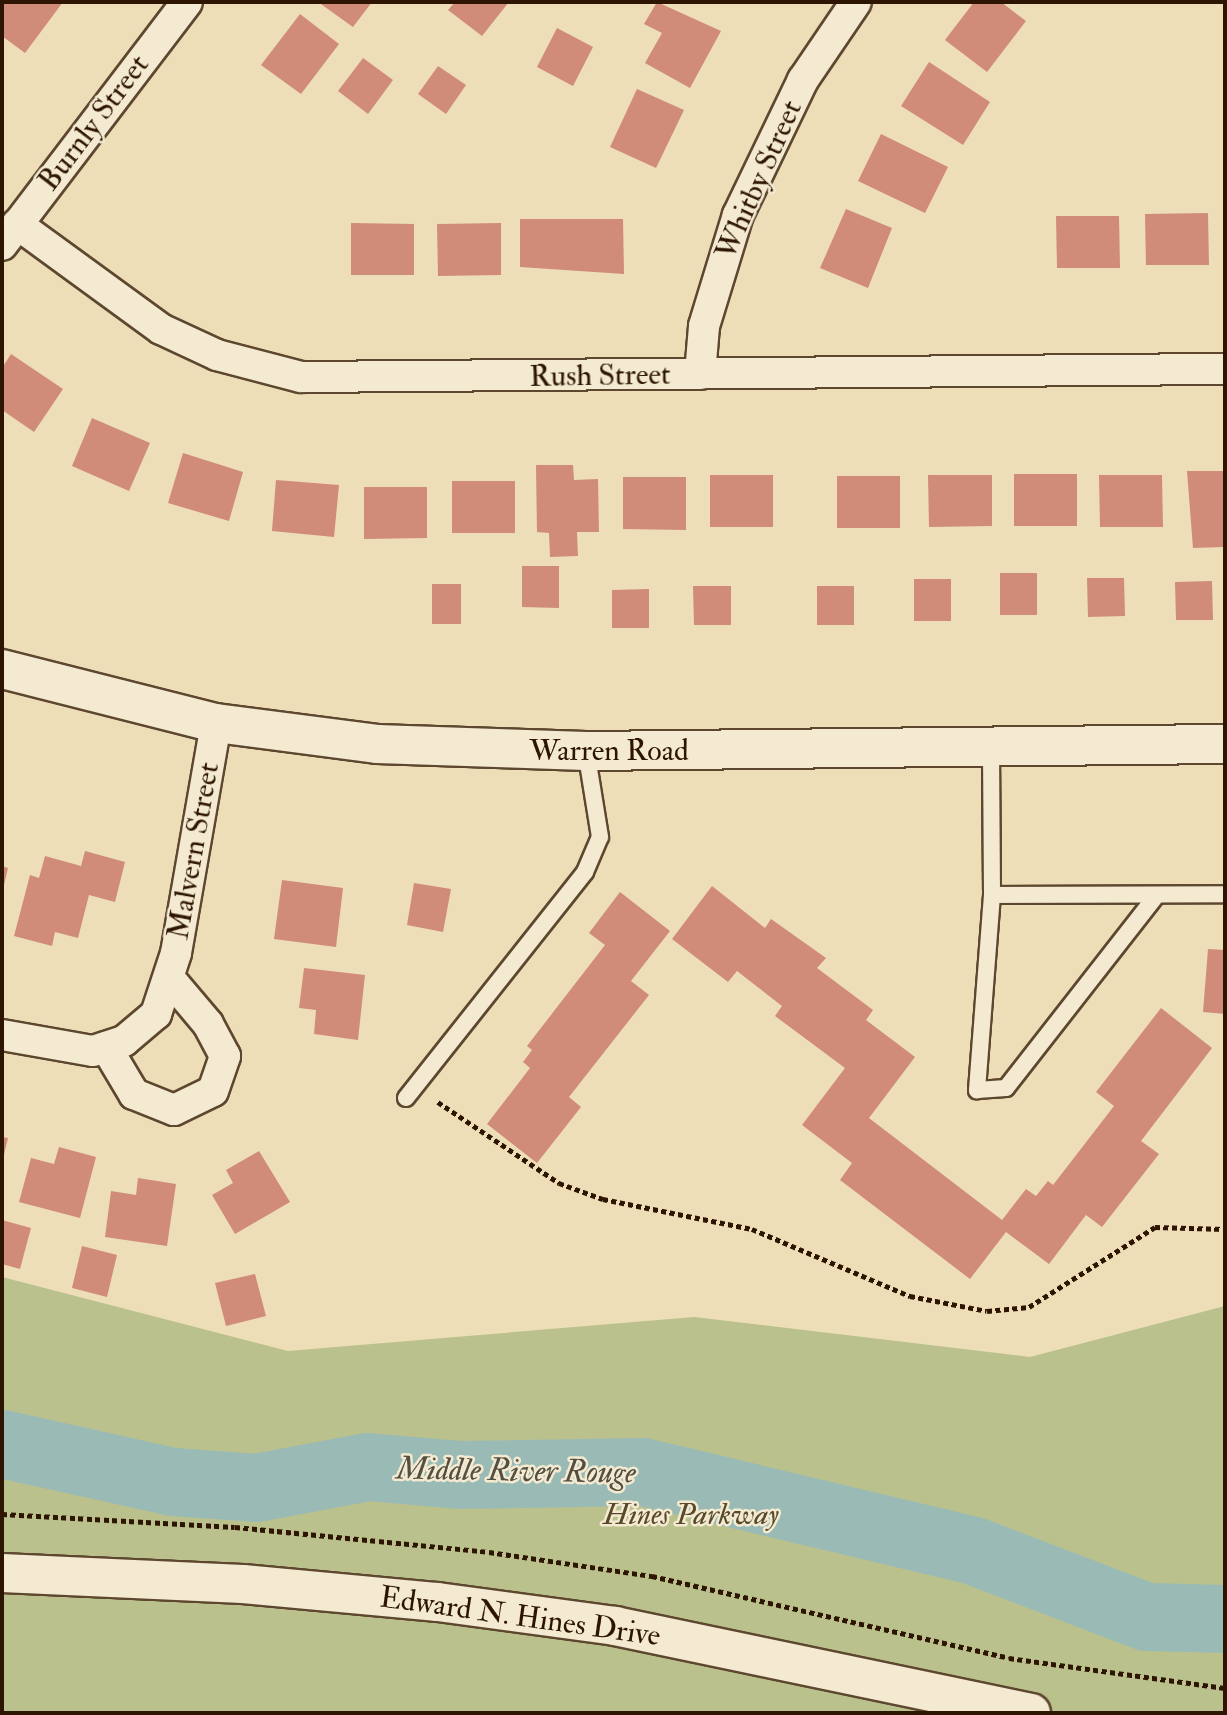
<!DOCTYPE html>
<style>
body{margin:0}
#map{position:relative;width:1227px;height:1715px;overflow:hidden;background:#eddeb8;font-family:"IM FELL Double Pica",serif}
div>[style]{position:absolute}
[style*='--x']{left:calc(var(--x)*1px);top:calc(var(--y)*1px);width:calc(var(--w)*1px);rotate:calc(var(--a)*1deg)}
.green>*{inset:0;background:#bac18d}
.river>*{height:68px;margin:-34px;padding:0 34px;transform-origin:34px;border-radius:34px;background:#9abbb5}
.building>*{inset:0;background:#d08b79}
.path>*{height:4.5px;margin-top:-2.25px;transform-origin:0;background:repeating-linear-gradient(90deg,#2e1501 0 5px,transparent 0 8.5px)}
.roads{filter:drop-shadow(2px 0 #5e472f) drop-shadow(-2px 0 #5e472f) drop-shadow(0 2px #5e472f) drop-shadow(0 -2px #5e472f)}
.service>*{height:16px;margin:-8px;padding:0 8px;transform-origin:8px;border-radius:8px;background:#f3ead1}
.minor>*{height:30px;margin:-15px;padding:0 15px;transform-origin:15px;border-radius:15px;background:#f3ead1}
.tertiary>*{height:38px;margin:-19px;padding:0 19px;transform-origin:19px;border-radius:19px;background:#f3ead1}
.secondary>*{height:38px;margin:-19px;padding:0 19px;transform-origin:19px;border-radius:19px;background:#f3ead1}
span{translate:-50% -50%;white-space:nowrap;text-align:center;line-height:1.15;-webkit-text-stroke:5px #f3ead1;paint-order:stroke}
.street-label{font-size:30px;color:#2e1501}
.park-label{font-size:30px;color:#58492b;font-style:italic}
.water-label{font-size:32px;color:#544f40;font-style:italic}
.frame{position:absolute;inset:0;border:4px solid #2e1501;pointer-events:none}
</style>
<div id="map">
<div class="green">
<div style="clip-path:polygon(2px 1277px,288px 1351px,694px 1317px,1030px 1357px,1225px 1306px,1225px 1713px,2px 1713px)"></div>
</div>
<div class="river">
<div style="--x:2;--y:1444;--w:175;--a:12.5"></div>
<div style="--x:173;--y:1482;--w:83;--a:4.1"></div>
<div style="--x:256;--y:1488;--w:114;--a:-10.6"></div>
<div style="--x:368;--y:1467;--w:91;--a:5"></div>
<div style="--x:459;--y:1475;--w:184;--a:-0.9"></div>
<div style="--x:643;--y:1472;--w:340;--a:13.4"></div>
<div style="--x:974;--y:1551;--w:185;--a:20.9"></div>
<div style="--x:1147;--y:1617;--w:78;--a:1.5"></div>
</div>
<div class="building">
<div style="clip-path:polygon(2px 2px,63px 2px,25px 53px,2px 36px)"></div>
<div style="clip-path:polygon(318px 2px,372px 2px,353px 27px)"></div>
<div style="clip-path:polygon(455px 2px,509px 2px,482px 36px,448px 10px)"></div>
<div style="clip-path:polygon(657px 2px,721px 31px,690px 88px,645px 63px,662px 33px,644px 24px)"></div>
<div style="clip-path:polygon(974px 2px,1001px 2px,1026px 21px,987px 72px,945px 40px)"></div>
<div style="clip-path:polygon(300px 14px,339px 44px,301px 94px,261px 65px)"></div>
<div style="clip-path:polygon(557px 28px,593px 47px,573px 86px,537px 67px)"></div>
<div style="clip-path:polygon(363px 58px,393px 80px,368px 114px,338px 91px)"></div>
<div style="clip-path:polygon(929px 62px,990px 102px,963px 145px,901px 106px)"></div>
<div style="clip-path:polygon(438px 66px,466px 85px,446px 114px,418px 94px)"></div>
<div style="clip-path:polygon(637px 89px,684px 110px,656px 168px,610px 147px)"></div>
<div style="clip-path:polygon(881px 134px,948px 167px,925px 213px,858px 181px)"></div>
<div style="clip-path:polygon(846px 209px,892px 228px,868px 288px,820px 268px)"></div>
<div style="clip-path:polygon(1208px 213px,1209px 265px,1146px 265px,1145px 214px)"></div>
<div style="clip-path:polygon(1056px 216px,1119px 216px,1120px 268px,1057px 268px)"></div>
<div style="clip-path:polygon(520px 219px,623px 219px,624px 274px,520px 267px)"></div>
<div style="clip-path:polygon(351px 223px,414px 224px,414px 275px,351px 275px)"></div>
<div style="clip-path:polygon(501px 223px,501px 275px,438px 276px,437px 224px)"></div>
<div style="clip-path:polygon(11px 354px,63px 389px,34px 432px,2px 410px,2px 368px)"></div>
<div style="clip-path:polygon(92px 418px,150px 443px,129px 491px,72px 466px)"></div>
<div style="clip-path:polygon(183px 453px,243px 472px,229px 521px,168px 503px)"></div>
<div style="clip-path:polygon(536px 465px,573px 465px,574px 480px,598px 479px,599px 532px,577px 532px,578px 556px,550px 557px,549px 533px,537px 532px)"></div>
<div style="clip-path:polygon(1187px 471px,1225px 471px,1225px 547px,1193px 548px)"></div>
<div style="clip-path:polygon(1014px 474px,1077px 474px,1077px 526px,1014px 526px)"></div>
<div style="clip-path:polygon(710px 475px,773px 475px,773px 527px,710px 527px)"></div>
<div style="clip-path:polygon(928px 475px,992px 475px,992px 526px,929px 527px)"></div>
<div style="clip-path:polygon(1099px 475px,1162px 475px,1163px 527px,1100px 527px)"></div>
<div style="clip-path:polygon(837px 476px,900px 476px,900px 528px,837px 528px)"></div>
<div style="clip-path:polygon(623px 477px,686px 477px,686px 530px,623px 529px)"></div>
<div style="clip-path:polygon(276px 480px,339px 485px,334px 537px,272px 531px)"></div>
<div style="clip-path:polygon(452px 481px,515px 481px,515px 533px,452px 533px)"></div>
<div style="clip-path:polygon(364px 487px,427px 487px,427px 538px,364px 539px)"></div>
<div style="clip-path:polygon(522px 566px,559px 566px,559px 608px,522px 607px)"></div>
<div style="clip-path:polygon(1000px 573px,1037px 573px,1037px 615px,1000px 615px)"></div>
<div style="clip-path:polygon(1087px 578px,1124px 578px,1125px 616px,1088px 617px)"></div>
<div style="clip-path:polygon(914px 579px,951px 579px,951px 621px,914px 621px)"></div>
<div style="clip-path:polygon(1212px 581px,1213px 620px,1176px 620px,1175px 582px)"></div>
<div style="clip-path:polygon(432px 584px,461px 584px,461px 624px,432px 624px)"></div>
<div style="clip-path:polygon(693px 586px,731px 586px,731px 625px,694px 625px)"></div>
<div style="clip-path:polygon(817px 586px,854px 586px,854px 625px,817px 625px)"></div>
<div style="clip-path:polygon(649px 589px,649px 628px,612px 628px,612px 590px)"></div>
<div style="clip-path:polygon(85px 851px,125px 862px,115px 902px,89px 895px,78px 938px,55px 932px,52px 946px,14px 936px,30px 875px,39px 878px,45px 856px,81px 866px)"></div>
<div style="clip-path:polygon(2px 866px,8px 868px,3px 889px,2px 889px)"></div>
<div style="clip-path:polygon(282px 880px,343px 888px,336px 947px,274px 939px)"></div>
<div style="clip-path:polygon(414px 883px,451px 889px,443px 932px,407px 925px)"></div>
<div style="clip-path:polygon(712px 886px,765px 928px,771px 919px,826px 958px,817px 968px,873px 1010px,866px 1020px,915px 1057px,869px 1118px,1002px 1220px,1026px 1189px,1036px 1196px,1048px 1181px,1053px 1185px,1114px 1106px,1096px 1092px,1161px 1008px,1212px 1048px,1141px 1141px,1159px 1154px,1102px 1227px,1086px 1215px,1049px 1264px,1006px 1232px,970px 1279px,840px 1180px,852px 1163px,802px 1125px,845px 1068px,775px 1016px,782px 1006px,737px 971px,728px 982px,672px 939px)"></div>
<div style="clip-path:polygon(620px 892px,670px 931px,631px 981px,649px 995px,569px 1097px,581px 1107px,537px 1163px,487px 1124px,530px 1068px,523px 1062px,532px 1050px,527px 1046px,605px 945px,589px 933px)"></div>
<div style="clip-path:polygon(1208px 949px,1225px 950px,1225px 1014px,1203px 1012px)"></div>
<div style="clip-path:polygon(304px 968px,365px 975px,358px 1040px,314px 1034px,316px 1010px,299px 1008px)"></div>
<div style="clip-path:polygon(2px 1137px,8px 1138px,3px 1159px,2px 1159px)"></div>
<div style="clip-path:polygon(59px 1147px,96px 1157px,80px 1218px,19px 1202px,31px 1158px,54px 1164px)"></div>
<div style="clip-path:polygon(259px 1151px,290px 1202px,235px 1234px,212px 1195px,233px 1183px,226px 1170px)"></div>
<div style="clip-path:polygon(138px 1178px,176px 1184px,167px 1246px,105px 1237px,111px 1191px,136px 1195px)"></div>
<div style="clip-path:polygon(2px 1220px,31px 1228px,20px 1269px,2px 1264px)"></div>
<div style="clip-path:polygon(82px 1246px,117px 1255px,107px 1297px,72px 1288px)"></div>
<div style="clip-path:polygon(255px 1274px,266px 1316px,226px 1326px,215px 1283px)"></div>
</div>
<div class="path">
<div style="--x:438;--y:1102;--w:146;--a:33.8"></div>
<div style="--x:559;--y:1183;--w:47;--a:20"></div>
<div style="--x:603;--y:1199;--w:152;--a:11.4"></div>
<div style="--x:752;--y:1229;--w:172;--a:23"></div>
<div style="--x:910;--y:1296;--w:78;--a:11"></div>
<div style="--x:987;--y:1311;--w:42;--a:-5.4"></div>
<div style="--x:1029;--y:1307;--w:149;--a:-32.4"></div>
<div style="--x:1155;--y:1227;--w:70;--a:1.6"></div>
<div style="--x:2;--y:1514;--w:233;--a:3.2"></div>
<div style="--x:235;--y:1527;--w:255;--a:5.6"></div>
<div style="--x:489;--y:1552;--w:165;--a:8.4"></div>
<div style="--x:652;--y:1576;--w:366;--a:12.9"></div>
<div style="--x:1009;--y:1658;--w:218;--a:7.9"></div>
</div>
<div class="roads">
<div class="service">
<div style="--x:991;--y:750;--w:145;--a:89.6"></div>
<div style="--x:992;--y:895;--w:233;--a:-0.2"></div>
<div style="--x:992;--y:895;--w:196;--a:94.4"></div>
<div style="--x:977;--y:1090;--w:29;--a:-4"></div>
<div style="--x:1006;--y:1088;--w:244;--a:-52"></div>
<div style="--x:406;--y:1098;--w:288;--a:-51.6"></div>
<div style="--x:585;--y:872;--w:38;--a:-67"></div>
<div style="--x:600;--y:837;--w:87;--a:-99.2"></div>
</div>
<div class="minor">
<div style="--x:17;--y:224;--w:178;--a:36.1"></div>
<div style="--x:161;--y:329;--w:62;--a:24.9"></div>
<div style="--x:217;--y:355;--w:87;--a:14.7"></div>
<div style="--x:301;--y:377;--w:924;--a:-0.5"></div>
<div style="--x:2;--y:245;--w:305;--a:-52.7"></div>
<div style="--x:700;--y:374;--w:48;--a:-85.2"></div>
<div style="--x:704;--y:326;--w:116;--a:-73"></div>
<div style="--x:738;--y:215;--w:150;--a:-64.3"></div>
<div style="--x:803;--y:80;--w:94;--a:-55.8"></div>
<div style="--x:2;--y:1035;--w:92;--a:10"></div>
<div style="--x:93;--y:1051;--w:33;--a:-18"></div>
<div style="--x:124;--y:1041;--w:42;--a:-40.2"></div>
<div style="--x:156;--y:1014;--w:64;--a:-71.8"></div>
<div style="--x:176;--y:953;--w:233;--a:-80.1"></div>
<div style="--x:106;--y:1047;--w:55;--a:59.2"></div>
<div style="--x:134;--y:1094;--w:43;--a:21.8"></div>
<div style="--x:174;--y:1110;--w:43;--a:-26"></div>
<div style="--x:213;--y:1091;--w:37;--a:-71"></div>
<div style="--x:225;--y:1056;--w:36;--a:-118"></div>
<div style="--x:208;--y:1024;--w:59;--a:-130.2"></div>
</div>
<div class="tertiary">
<div style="--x:2;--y:1573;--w:241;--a:2.6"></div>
<div style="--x:243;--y:1584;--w:196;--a:5.3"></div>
<div style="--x:438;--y:1602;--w:179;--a:7.7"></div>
<div style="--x:615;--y:1626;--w:425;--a:11.8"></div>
</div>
<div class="secondary">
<div style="--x:2;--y:669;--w:221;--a:14.2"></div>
<div style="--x:216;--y:723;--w:162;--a:7.4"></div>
<div style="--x:377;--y:744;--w:209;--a:1.9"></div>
<div style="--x:586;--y:751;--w:639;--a:-0.63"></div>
</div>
</div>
<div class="street-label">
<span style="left:94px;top:123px;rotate:-53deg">Burnly Street</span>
<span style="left:759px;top:180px;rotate:-66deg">Whitby Street</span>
<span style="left:600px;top:376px;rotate:-1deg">Rush Street</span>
<span style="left:609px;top:751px">Warren Road</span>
<span style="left:194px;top:851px;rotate:-80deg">Malvern Street</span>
<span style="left:520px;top:1617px;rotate:8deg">Edward N. Hines Drive</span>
</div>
<div class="park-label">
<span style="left:691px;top:1515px">Hines Parkway</span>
</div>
<div class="water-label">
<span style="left:516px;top:1471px;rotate:1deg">Middle River Rouge</span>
</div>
<div class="frame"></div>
</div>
